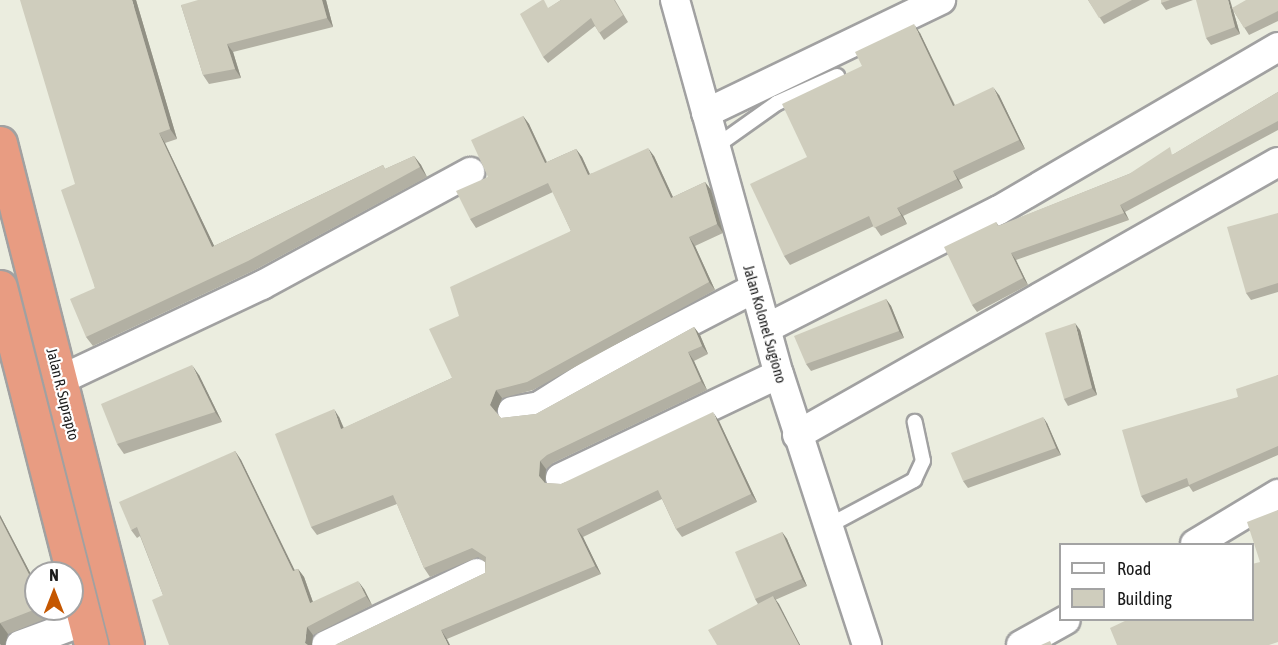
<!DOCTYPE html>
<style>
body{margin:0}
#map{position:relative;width:1278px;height:645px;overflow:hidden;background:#ebeddf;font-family:"Asap Condensed",sans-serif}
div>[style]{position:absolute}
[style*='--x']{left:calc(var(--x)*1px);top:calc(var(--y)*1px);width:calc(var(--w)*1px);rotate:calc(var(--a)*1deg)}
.roads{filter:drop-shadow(2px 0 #a1a1a1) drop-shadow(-2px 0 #a1a1a1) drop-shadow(0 2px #a1a1a1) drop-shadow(0 -2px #a1a1a1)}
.lane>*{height:14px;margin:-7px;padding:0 7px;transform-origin:7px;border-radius:7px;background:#fff}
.street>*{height:28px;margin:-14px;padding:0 14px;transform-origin:14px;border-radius:14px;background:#fff}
.highway>*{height:33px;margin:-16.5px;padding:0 16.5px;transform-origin:16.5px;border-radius:16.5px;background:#e89c82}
.wall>*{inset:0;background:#b2b0a3}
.shaded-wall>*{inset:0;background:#919084}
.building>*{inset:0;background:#cfcdbd}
span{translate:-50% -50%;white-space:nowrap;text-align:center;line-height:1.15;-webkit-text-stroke:4.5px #fff;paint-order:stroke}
.street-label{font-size:15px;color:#1a1a1a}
.legend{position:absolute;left:1059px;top:543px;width:195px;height:78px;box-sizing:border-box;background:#fff;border:2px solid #a3a3a3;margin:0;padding:8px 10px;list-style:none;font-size:18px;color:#1a1a1a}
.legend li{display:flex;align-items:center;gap:12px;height:30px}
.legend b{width:30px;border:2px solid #a3a3a3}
.north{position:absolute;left:24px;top:561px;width:60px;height:60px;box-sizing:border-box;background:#fff;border:2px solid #a3a3a3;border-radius:50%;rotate:0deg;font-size:16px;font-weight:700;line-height:24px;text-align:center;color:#1a1a1a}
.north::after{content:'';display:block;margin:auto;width:21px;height:27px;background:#c55700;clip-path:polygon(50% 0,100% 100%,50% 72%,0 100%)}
</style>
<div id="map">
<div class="roads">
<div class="lane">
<div style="--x:715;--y:147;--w:76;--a:-35.4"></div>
<div style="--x:777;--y:103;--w:66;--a:-24.2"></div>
<div style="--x:828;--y:526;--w:98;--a:-28.1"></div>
<div style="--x:914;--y:480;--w:21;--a:-65"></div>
<div style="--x:923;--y:461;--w:40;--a:-102"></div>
</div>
<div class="street">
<div style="--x:675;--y:0;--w:388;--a:74.5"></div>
<div style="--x:779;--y:374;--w:285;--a:72"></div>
<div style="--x:706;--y:113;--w:261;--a:-25.7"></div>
<div style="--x:767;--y:328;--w:260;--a:-27"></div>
<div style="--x:999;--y:210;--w:323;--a:-30.3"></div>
<div style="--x:60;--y:380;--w:223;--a:-25.2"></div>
<div style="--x:262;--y:285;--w:237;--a:-28.5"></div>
<div style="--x:512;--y:411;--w:27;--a:-10"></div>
<div style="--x:539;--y:406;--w:64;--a:-32.2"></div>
<div style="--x:593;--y:372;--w:182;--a:-27.4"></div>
<div style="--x:797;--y:435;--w:553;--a:-29.58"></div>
<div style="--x:560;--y:478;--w:242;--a:-25.4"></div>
<div style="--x:1195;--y:544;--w:97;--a:-31.1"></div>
<div style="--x:20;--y:645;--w:69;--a:-20.3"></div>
<div style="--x:326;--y:645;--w:167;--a:-25.5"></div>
<div style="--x:1021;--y:645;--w:51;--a:-29.1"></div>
</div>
<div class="highway">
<div style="--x:0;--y:143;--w:518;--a:75.8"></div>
<div style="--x:0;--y:287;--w:369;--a:75.7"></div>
</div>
</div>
<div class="wall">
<div style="clip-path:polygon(136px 0,177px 139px,165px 143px,214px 246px,383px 165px,385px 169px,414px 156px,421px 165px,427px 177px,255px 270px,93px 346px,86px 337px,95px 288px,75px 184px)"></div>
<div style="clip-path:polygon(326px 0,333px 27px,233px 52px,241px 78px,209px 84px,203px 75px,181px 5px)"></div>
<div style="clip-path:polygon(561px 0,615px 0,628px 22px,604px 40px,595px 26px,548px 63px,543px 57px,549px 8px)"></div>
<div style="clip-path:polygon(1088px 0,1150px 0,1104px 24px)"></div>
<div style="clip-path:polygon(1161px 0,1193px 0,1166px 10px,1161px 3px)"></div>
<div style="clip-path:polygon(1278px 0,1278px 21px,1249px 35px,1233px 10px,1240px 34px,1211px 45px,1206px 38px,1233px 8px)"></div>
<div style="clip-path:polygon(920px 33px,955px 105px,999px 95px,1025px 149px,959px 180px,963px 188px,903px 216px,907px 224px,881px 236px,874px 226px,790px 265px,784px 256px,862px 66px)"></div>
<div style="clip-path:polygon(1278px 92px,1278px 130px,1125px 212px,1129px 220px,1016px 260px,1028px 285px,977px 312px,972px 305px,996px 222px,999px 226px,1129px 174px,1174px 154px)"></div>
<div style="clip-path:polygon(523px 116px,529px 124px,547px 162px,576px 149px,582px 157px,590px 174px,654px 156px,673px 197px,705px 182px,711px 190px,723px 233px,695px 246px,715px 290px,533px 390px,502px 398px,496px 412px,501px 418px,536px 414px,694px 327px,700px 335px,708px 354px,694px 361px,707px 390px,553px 463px,546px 469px,545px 483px,561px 484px,719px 421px,757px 502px,682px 537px,676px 529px,662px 499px,583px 537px,601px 574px,447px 639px,335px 645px,485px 573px,485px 562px,478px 557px,430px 577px,424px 568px,397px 504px,317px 535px,311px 527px,339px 417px,344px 428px,452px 378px,459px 316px,571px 231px,553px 192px,476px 228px,470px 219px,488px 177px)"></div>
<div style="clip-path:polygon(1278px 213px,1278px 292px,1251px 300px,1246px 293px)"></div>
<div style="clip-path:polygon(886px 299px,891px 306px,904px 338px,811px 371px,806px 364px)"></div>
<div style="clip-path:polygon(1080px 330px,1097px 395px,1068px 406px,1064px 399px)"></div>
<div style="clip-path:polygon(199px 375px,222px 422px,124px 454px,117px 444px)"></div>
<div style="clip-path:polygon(1278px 375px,1278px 455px,1193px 492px,1189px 486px,1146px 503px,1141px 496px,1238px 397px)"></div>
<div style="clip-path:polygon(1047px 423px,1061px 455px,968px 488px,963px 481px)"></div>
<div style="clip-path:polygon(235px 451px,241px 460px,294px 570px,298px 569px,304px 577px,313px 602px,364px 589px,372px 605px,313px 635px,163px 595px,140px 536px,137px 538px,131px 530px)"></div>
<div style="clip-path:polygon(0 515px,36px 584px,36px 609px,49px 609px,52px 616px,8px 634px,0 645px)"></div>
<div style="clip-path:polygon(782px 532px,787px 539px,807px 586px,775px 600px,800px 645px,717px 645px,758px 604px,755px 599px)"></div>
</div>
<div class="shaded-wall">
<div style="clip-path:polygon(132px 0,136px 0,177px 139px,170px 129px)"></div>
<div style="clip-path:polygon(322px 0,326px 0,333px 27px,327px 18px)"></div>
<div style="clip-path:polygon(1228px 0,1230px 0,1240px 34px,1235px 27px)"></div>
<div style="clip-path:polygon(914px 24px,920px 33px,959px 115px,953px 106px)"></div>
<div style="clip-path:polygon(227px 44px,233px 52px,241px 78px,235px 69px)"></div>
<div style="clip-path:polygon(993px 87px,999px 95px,1025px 149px,1019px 140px)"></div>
<div style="clip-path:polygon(523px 116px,529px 124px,551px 172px,545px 163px)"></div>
<div style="clip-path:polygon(159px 133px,165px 143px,219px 256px,212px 247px)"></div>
<div style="clip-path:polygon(648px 148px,654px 156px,677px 206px,671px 198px)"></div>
<div style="clip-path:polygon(576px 149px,582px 157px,594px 184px,588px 175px)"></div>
<div style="clip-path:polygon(414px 156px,421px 165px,427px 177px,420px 167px)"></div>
<div style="clip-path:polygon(953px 171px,959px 180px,963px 188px,957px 179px)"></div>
<div style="clip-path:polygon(705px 182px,711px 190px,723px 233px,717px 224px)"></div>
<div style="clip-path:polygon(1120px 205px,1125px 212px,1129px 220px,1124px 213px)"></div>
<div style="clip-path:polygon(897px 208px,903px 216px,907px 224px,901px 215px)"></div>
<div style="clip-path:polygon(689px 237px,695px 246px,715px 290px,709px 282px)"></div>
<div style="clip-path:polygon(1011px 253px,1016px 260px,1028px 285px,1023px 278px)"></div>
<div style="clip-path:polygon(886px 299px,891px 306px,904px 338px,899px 331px)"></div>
<div style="clip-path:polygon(1075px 323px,1080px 330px,1097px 395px,1092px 388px)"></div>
<div style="clip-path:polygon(694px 327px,700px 335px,708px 354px,702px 346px)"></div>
<div style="clip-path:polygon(688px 352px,694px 361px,707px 390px,701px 381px)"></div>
<div style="clip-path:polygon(192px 365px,199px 375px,222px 422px,215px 412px)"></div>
<div style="clip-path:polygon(496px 390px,502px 398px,496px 413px,490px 405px)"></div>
<div style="clip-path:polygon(334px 409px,339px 417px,347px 437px,341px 429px)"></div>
<div style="clip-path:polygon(713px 412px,719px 421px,757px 502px,751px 494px)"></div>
<div style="clip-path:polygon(1043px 417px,1047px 423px,1061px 455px,1056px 448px)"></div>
<div style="clip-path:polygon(235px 451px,241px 460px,299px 579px,293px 571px)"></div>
<div style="clip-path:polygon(540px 461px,546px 469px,545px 485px,539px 476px)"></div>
<div style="clip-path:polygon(0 515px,36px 584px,36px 588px,0 518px)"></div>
<div style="clip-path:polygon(577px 529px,583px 537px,601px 574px,595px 566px)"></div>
<div style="clip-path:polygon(782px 532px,787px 539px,807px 586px,802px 579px)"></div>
<div style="clip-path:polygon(298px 569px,304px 577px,316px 611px,310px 603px)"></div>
<div style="clip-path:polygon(358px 581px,364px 589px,372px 605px,366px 596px)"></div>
<div style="clip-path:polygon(773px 596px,779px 604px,800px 645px,799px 645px)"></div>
<div style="clip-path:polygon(0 623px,8px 634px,5px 645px,1px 645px,0 644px)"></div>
<div style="clip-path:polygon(307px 627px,313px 635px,312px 645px,306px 645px,305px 643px)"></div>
<div style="clip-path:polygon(441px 630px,447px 639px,450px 645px,448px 645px)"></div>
</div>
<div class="building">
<div style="clip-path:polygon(20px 0,132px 0,170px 129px,159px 133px,212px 247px,383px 165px,385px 169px,414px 156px,420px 167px,248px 261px,86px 337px,70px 299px,95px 288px,61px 190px,75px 184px)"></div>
<div style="clip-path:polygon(198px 0,322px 0,327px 18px,227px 44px,235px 69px,203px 75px,181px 5px)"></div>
<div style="clip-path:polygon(542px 0,544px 0,548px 8px,561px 0,614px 0,623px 15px,599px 33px,591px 18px,543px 57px,520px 14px)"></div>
<div style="clip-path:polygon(1088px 0,1132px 0,1099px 18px)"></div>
<div style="clip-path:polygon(1161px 0,1170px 0,1161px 3px)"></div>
<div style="clip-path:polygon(1196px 0,1228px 0,1235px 27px,1206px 38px)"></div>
<div style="clip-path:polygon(1246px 0,1278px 0,1278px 11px,1244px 28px,1232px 8px)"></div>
<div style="clip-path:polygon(914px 24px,953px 106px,993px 87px,1019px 140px,953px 171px,957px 179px,897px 208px,901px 215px,874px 228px,869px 216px,784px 256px,750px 184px,807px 157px,782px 104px,862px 66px,855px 52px)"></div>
<div style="clip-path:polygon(1278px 92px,1278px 121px,1120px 205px,1124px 213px,1011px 253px,1023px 278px,972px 305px,944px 247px,996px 222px,998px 226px,1129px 174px,1170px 147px,1172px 155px)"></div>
<div style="clip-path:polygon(523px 116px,545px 163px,576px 149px,588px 175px,648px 148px,671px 198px,705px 182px,717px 224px,689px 237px,709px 282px,527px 382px,496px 390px,490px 405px,501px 418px,536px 414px,694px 327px,702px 346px,688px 352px,701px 381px,547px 455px,540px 461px,539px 476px,545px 483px,561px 484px,713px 412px,751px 494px,676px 529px,658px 490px,577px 529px,595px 566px,441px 630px,448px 645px,335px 645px,485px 573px,486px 557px,472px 548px,424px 568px,393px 495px,311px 527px,275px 434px,334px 409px,341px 429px,452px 378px,429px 329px,459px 316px,450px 287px,571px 231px,548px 183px,470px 219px,456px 191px,488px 177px,471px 140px)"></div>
<div style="clip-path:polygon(1278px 213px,1278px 283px,1246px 293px,1227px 227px)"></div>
<div style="clip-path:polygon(886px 299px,899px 331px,806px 364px,794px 336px)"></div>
<div style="clip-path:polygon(1075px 323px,1092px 388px,1064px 399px,1045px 333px)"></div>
<div style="clip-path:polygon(192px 365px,215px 412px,117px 444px,101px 404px)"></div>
<div style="clip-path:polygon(1278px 375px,1278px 446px,1189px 485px,1187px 478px,1141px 496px,1122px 430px,1238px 397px,1236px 389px)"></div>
<div style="clip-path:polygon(1043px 417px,1056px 448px,963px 481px,951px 453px)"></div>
<div style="clip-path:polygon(235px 451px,293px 571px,298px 569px,310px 603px,358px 581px,366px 596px,307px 627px,305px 643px,308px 645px,169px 645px,152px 600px,163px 595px,137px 527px,131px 530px,119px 502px)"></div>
<div style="clip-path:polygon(1278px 510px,1278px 642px,1269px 645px,1117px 645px,1110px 628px,1127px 620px,1252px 620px,1252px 564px,1260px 562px,1247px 522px)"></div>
<div style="clip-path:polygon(0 518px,36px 588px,36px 609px,0 623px,0 625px)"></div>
<div style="clip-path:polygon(782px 532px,802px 579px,755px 599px,735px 552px)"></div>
<div style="clip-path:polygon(773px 596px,799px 645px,717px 645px,708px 630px)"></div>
<div style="clip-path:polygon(1050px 641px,1052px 645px,1041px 645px)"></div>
</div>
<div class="street-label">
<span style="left:765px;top:324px;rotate:74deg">Jalan Kolonel Sugiono</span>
<span style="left:63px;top:394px;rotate:76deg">Jalan R. Suprapto</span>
</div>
<ul class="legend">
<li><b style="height:8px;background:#fff"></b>Road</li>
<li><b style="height:16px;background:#cfcdbd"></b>Building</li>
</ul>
<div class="north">N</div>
</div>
